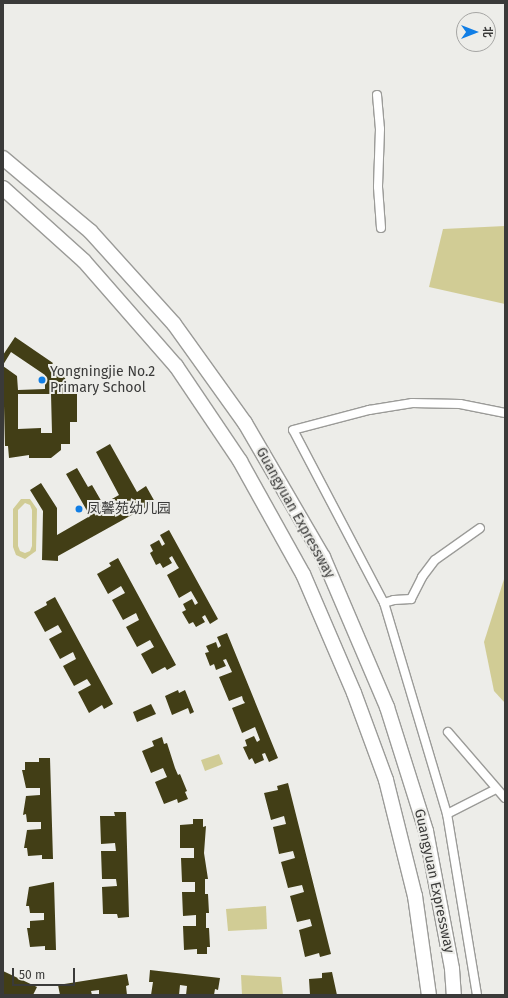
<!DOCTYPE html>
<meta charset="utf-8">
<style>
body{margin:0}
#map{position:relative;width:508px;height:998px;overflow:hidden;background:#edede9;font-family:"Fira Sans","Noto Sans SC",sans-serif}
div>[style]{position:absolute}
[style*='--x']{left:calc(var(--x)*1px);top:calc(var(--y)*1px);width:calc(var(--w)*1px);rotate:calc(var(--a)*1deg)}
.green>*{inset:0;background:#d1cc95}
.building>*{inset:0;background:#423e16}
.roads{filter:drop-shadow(1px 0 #9b9b98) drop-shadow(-1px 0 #9b9b98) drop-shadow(0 1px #9b9b98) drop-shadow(0 -1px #9b9b98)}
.street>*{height:8px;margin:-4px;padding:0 4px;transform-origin:4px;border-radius:4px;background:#fff}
.highway>*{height:14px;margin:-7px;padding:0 7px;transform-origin:7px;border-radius:7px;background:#fff}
.dots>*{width:11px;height:11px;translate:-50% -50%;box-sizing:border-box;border:2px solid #edede9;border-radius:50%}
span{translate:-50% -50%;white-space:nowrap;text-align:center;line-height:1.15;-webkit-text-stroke:4px #edede9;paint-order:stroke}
.poi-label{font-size:14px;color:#3a3a39}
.left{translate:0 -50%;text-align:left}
.street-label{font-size:14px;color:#3a3a39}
.frame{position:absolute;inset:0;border:4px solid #3a3a39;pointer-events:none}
.north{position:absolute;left:456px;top:12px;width:40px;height:40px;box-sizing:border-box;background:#edede9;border:1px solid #a5a5a3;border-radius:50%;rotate:90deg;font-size:11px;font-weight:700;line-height:16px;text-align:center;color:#3a3a39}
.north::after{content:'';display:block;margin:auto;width:14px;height:18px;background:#117ee5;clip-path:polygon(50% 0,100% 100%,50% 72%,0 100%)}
.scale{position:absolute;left:12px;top:968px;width:63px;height:18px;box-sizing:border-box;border:2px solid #3a3a39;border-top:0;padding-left:5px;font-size:12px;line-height:14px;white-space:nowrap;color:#3a3a39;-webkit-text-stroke:3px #edede9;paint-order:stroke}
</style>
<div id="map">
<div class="green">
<div style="clip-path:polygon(505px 226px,505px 304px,429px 287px,443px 229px)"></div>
<div style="clip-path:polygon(evenodd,21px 499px,30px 499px,37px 509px,36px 551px,25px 559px,16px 555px,13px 547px,13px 509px,21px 499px,25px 503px,30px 505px,32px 510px,32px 546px,30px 551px,25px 553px,20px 551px,18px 546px,18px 510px,25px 503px)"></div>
<div style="clip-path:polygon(505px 576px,505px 703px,494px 691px,484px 642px)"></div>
<div style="clip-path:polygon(219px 754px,223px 764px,205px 771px,201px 760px)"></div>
<div style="clip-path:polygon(266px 906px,267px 929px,228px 931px,226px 909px)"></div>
<div style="clip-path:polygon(241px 975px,281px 977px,283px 995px,242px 995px)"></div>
</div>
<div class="building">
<div style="clip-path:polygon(evenodd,15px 337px,53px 363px,51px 366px,65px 377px,66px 389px,77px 389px,77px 422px,70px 422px,70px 444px,61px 444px,61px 450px,51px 458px,29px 458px,29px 455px,9px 458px,8px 446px,5px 446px,3px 366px,17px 376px,18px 390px,45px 389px,45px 375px,11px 352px,3px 365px,3px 355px,15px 337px,18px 394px,51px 394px,52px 433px,41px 433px,41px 428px,18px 429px,18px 394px)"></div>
<div style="clip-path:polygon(110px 444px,137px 492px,146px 486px,155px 502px,58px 556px,58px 561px,42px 560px,43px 511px,30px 490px,41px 483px,57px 508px,57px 535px,90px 516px,66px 474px,77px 468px,88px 487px,92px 485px,103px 504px,119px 495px,96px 452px)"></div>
<div style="clip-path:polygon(169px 530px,218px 619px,210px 624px,205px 615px,202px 617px,205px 622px,196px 627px,193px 622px,189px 624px,182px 612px,186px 610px,183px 604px,192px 599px,195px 605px,198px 603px,191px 591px,179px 598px,167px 575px,179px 568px,177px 565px,172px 556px,169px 558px,172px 563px,163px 568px,160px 563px,156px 565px,150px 553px,153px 551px,150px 545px,159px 540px,162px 546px,165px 544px,160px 535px)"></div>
<div style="clip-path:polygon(118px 558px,176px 665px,167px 670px,165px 667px,152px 674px,141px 654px,154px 647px,150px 640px,137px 647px,126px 627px,139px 620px,136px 613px,123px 620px,112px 600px,125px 593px,121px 586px,108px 594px,97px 574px,111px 566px,109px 563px)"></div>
<div style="clip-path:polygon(55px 597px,113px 704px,104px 709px,102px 705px,89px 713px,78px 692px,91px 685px,87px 679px,74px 686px,63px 666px,76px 659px,73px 652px,60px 659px,49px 639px,62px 632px,58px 625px,45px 632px,34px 612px,47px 605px,46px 602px)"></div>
<div style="clip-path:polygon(227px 633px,278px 758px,269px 762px,265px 753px,262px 754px,264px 760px,255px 764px,252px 758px,249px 760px,243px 747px,247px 746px,245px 740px,254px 736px,257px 742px,260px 740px,255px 727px,242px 733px,232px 708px,245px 703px,243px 700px,242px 696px,229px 701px,219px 677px,232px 672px,226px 659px,223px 660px,226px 666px,216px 670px,214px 664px,210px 666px,205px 653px,209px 652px,206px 646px,216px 642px,218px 648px,221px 646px,217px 637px)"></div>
<div style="clip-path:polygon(178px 690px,179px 693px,185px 690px,194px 712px,190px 714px,188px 708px,172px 715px,165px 696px)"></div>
<div style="clip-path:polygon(151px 704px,156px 714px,137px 722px,133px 712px)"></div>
<div style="clip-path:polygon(162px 737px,164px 744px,167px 743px,175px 768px,178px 775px,180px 774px,187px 791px,185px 792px,188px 799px,178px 803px,177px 799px,164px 804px,155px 782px,167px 777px,163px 768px,151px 773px,142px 751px,154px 746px,152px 741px)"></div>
<div style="clip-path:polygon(39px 758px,50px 758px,53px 859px,42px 859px,42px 855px,28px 856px,27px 848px,24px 848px,27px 830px,41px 829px,41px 822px,27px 822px,26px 814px,23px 815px,26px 796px,40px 795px,40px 788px,26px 788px,22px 770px,25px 770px,25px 762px,39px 762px)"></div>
<div style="clip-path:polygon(288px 783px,331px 954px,320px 957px,319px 953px,305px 957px,299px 930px,312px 926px,310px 919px,297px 922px,290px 896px,304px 892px,302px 885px,288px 888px,281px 862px,295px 858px,293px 851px,279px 854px,273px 827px,286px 824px,284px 816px,271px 820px,264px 793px,278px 790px,277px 786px)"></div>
<div style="clip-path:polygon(114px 812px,126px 812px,129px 917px,118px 918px,117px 914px,103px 914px,102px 887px,117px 886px,116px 879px,102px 879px,101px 851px,116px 851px,115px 843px,101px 844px,100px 816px,115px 816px)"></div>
<div style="clip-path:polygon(193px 819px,203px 819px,203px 827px,206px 826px,204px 853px,208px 879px,205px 879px,205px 894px,208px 894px,209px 913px,206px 913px,206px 928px,209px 928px,210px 947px,207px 947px,207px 954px,197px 954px,197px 949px,184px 950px,183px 926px,196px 926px,196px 915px,183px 916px,182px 892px,195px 892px,195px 882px,182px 882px,181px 858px,194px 858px,194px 848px,180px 848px,180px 825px,193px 824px)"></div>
<div style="clip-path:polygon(54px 882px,56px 950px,45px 950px,45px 946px,30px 947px,27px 928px,30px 928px,30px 921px,44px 920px,44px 913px,30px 913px,29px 906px,26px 906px,29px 887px)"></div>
<div style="clip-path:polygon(150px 970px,220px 978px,218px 990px,215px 989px,214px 995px,186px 995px,187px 986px,180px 985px,179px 995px,151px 995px,153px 982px,149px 982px)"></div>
<div style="clip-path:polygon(3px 971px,37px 987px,33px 995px,3px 995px)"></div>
<div style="clip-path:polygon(332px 972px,337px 995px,310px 995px,309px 979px,322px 978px,322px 973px)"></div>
<div style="clip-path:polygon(127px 974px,129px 985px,126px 986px,127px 995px,99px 995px,99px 990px,91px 991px,92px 995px,60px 995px,58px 985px)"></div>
</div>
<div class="roads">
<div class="street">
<div style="--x:377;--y:95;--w:34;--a:85"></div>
<div style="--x:380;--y:129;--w:58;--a:92"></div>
<div style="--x:378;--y:187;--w:41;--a:85.8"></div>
<div style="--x:384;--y:603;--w:10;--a:-17"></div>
<div style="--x:394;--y:600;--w:17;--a:-3"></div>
<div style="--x:411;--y:599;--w:25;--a:-63"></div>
<div style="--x:422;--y:577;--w:21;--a:-53"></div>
<div style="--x:435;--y:560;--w:55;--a:-35.4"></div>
<div style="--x:448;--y:732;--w:87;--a:49.2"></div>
<div style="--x:447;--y:814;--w:55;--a:-27"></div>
<div style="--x:477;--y:995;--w:183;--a:-99.4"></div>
<div style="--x:447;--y:814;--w:220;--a:-106.6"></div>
<div style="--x:384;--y:603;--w:195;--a:-117.7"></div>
<div style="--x:293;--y:430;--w:79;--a:-14.7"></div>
<div style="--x:369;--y:410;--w:44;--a:-9.2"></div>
<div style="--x:412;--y:403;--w:48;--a:1.2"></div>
<div style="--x:460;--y:404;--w:46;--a:11.3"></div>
</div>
<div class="highway">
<div style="--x:3;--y:158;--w:114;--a:40"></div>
<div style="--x:90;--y:231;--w:125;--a:47.9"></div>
<div style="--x:174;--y:324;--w:122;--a:54.4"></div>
<div style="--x:245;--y:423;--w:155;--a:59.8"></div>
<div style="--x:323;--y:557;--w:163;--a:66.9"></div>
<div style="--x:387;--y:707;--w:130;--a:72.5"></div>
<div style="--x:426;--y:831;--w:140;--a:79.3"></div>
<div style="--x:452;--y:969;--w:26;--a:86"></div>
<div style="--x:3;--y:188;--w:109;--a:42"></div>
<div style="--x:84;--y:261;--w:140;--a:48.8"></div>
<div style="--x:176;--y:366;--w:115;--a:56"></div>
<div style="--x:240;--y:461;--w:129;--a:60.9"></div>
<div style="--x:303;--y:574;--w:129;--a:66.8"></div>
<div style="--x:354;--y:693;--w:93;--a:69.8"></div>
<div style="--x:386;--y:780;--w:120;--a:76"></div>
<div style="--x:415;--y:896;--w:100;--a:82"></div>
</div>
</div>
<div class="dots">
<div style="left:42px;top:380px;background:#117ee5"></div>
<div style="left:79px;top:509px;background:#117ee5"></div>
</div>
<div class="poi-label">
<span class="left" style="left:50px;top:380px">Yongningjie No.2<br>Primary School</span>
<span class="left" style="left:87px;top:509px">凤馨苑幼儿园</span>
</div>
<div class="street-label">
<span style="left:295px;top:513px;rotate:61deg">Guangyuan Expressway</span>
<span style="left:434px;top:881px;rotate:78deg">Guangyuan Expressway</span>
</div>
<div class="frame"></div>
<div class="north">北</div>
<div class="scale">50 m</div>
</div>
